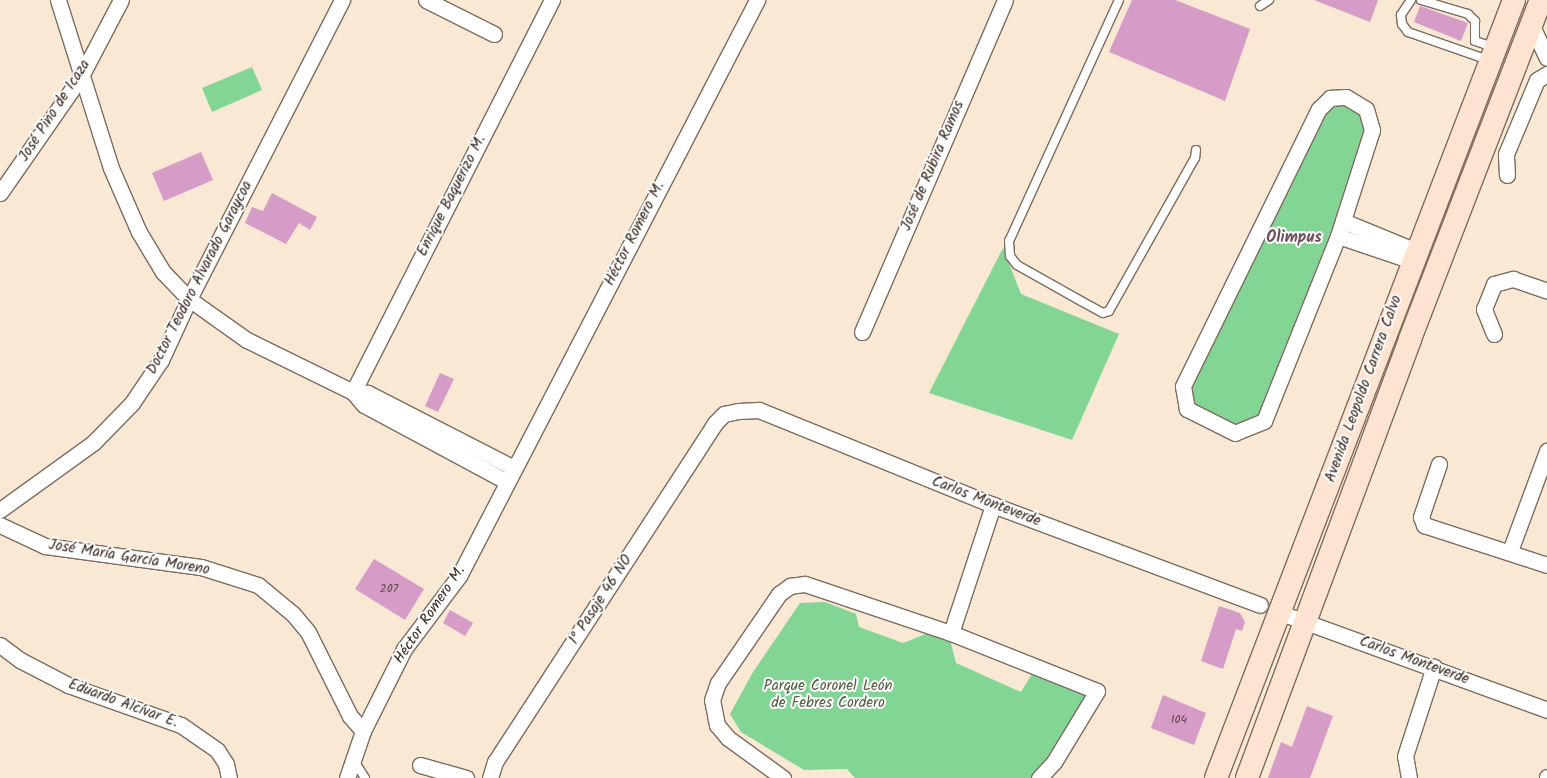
<!DOCTYPE html>
<meta charset="utf-8">
<style>
body{margin:0}
#map{position:relative;width:1547px;height:778px;overflow:hidden;background:#f8e8d4;font-family:Kalam,sans-serif}
div>[style]{position:absolute}
[style*='--x']{left:calc(var(--x)*1px);top:calc(var(--y)*1px);width:calc(var(--w)*1px);rotate:calc(var(--a)*1deg)}
.green>*{inset:0;background:#83d596}
.building>*{inset:0;background:#d79bc8}
.roads{filter:drop-shadow(1px 0 #7d6c5e) drop-shadow(-1px 0 #7d6c5e) drop-shadow(0 1px #7d6c5e) drop-shadow(0 -1px #7d6c5e)}
.service>*{height:8px;margin:-4px;padding:0 4px;transform-origin:4px;border-radius:4px;background:#fff}
.minor>*{height:15px;margin:-7.5px;padding:0 7.5px;transform-origin:7.5px;border-radius:7.5px;background:#fff}
.secondary>*{height:22px;margin:-11px;padding:0 11px;transform-origin:11px;border-radius:11px;background:#fee3d1}
span{translate:-50% -50%;white-space:nowrap;text-align:center;line-height:1.15;-webkit-text-stroke:4px #fff;paint-order:stroke}
.number-label{font-size:12px;color:#624648}
.number-label span{-webkit-text-stroke-width:0}
.street-label{font-size:15px;color:#3b2a1e}
.park-label{font-size:15px;color:#515d42}
.neighbourhood-label{font-size:16px;color:#72525a;font-weight:700}
</style>
<div id="map">
<div class="green">
<div style="clip-path:polygon(252px 67px,262px 90px,212px 112px,202px 88px)"></div>
<div style="clip-path:polygon(1330px 98px,1366px 109px,1372px 130px,1264px 421px,1235px 433px,1187px 409px,1183px 386px)"></div>
<div style="clip-path:polygon(1003px 248px,1021px 294px,1119px 334px,1072px 440px,929px 393px)"></div>
<div style="clip-path:polygon(825px 602px,856px 614px,859px 627px,903px 643px,928px 633px,951px 643px,956px 663px,1021px 692px,1036px 667px,1097px 691px,1039px 778px,855px 778px,847px 769px,804px 770px,741px 732px,730px 714px,753px 672px,800px 603px)"></div>
</div>
<div class="building">
<div style="clip-path:polygon(1132px 0,1175px 0,1250px 29px,1225px 101px,1109px 52px)"></div>
<div style="clip-path:polygon(1314px 0,1378px 0,1370px 22px)"></div>
<div style="clip-path:polygon(1420px 6px,1468px 23px,1461px 41px,1414px 22px)"></div>
<div style="clip-path:polygon(201px 152px,213px 180px,164px 201px,152px 173px)"></div>
<div style="clip-path:polygon(272px 193px,317px 217px,310px 230px,299px 223px,286px 244px,245px 223px,252px 207px,263px 211px)"></div>
<div style="clip-path:polygon(440px 373px,454px 379px,438px 412px,425px 406px)"></div>
<div style="clip-path:polygon(374px 559px,424px 589px,405px 620px,355px 589px)"></div>
<div style="clip-path:polygon(1219px 606px,1240px 613px,1245px 622px,1242px 631px,1236px 629px,1223px 669px,1201px 661px)"></div>
<div style="clip-path:polygon(450px 610px,473px 623px,465px 636px,443px 623px)"></div>
<div style="clip-path:polygon(1163px 695px,1206px 713px,1194px 745px,1151px 728px)"></div>
<div style="clip-path:polygon(1307px 706px,1333px 716px,1310px 778px,1268px 778px,1281px 742px,1292px 747px)"></div>
</div>
<div class="roads">
<div class="service">
<div style="--x:1119;--y:0;--w:265;--a:114.5"></div>
<div style="--x:1009;--y:241;--w:15;--a:86"></div>
<div style="--x:1010;--y:256;--w:11;--a:52"></div>
<div style="--x:1017;--y:265;--w:73;--a:29.4"></div>
<div style="--x:1081;--y:301;--w:25;--a:29"></div>
<div style="--x:1103;--y:313;--w:6;--a:-18"></div>
<div style="--x:1109;--y:311;--w:176;--a:-60.7"></div>
<div style="--x:1195;--y:158;--w:8;--a:-83"></div>
<div style="--x:1411;--y:0;--w:18;--a:124"></div>
<div style="--x:1401;--y:15;--w:9;--a:84"></div>
<div style="--x:1402;--y:24;--w:10;--a:53"></div>
<div style="--x:1408;--y:32;--w:85;--a:19.3"></div>
<div style="--x:1421;--y:0;--w:49;--a:16.6"></div>
<div style="--x:1468;--y:14;--w:10;--a:45"></div>
<div style="--x:1475;--y:21;--w:20;--a:90"></div>
<div style="--x:1475;--y:41;--w:19;--a:18"></div>
<div style="--x:1260;--y:6;--w:11;--a:-34"></div>
<div style="--x:354;--y:761;--w:20;--a:57"></div>
</div>
<div class="minor">
<div style="--x:58;--y:0;--w:176;--a:72.5"></div>
<div style="--x:111;--y:168;--w:70;--a:66.4"></div>
<div style="--x:139;--y:232;--w:47;--a:59"></div>
<div style="--x:163;--y:272;--w:37;--a:46"></div>
<div style="--x:189;--y:299;--w:71;--a:35.3"></div>
<div style="--x:247;--y:340;--w:118;--a:26.1"></div>
<div style="--x:353;--y:392;--w:15;--a:4"></div>
<div style="--x:368;--y:393;--w:164;--a:27.2"></div>
<div style="--x:426;--y:0;--w:76;--a:26.6"></div>
<div style="--x:1532;--y:26;--w:35;--a:65"></div>
<div style="--x:1346;--y:97;--w:23;--a:31"></div>
<div style="--x:1366;--y:109;--w:22;--a:74"></div>
<div style="--x:1372;--y:130;--w:111;--a:107.8"></div>
<div style="--x:1338;--y:236;--w:199;--a:111.8"></div>
<div style="--x:1264;--y:421;--w:31;--a:158"></div>
<div style="--x:1235;--y:433;--w:54;--a:-153.4"></div>
<div style="--x:1187;--y:409;--w:23;--a:-100"></div>
<div style="--x:1183;--y:386;--w:309;--a:-63.9"></div>
<div style="--x:1319;--y:109;--w:16;--a:-45"></div>
<div style="--x:1330;--y:98;--w:16;--a:-4"></div>
<div style="--x:1507;--y:175;--w:21;--a:-93"></div>
<div style="--x:1506;--y:154;--w:80;--a:-67.3"></div>
<div style="--x:1537;--y:80;--w:12;--a:-31"></div>
<div style="--x:0;--y:193;--w:140;--a:-55.2"></div>
<div style="--x:80;--y:78;--w:88;--a:-62.3"></div>
<div style="--x:1343;--y:221;--w:79;--a:22.3"></div>
<div style="--x:1338;--y:236;--w:78;--a:18.7"></div>
<div style="--x:862;--y:332;--w:361;--a:-66.7"></div>
<div style="--x:1494;--y:334;--w:27;--a:-112"></div>
<div style="--x:1484;--y:309;--w:27;--a:-68"></div>
<div style="--x:1494;--y:284;--w:20;--a:-15"></div>
<div style="--x:1513;--y:279;--w:36;--a:19"></div>
<div style="--x:353;--y:392;--w:440;--a:-63.1"></div>
<div style="--x:353;--y:392;--w:17;--a:50"></div>
<div style="--x:364;--y:405;--w:161;--a:28.2"></div>
<div style="--x:1439;--y:464;--w:56;--a:108.8"></div>
<div style="--x:1421;--y:517;--w:9;--a:69"></div>
<div style="--x:1424;--y:525;--w:129;--a:18"></div>
<div style="--x:0;--y:510;--w:115;--a:-35.8"></div>
<div style="--x:93;--y:443;--w:56;--a:-45.7"></div>
<div style="--x:132;--y:403;--w:52;--a:-56"></div>
<div style="--x:161;--y:360;--w:67;--a:-65.3"></div>
<div style="--x:189;--y:299;--w:336;--a:-62.9"></div>
<div style="--x:0;--y:525;--w:50;--a:25"></div>
<div style="--x:45;--y:546;--w:157;--a:7.7"></div>
<div style="--x:201;--y:567;--w:60;--a:17.5"></div>
<div style="--x:258;--y:585;--w:45;--a:39.6"></div>
<div style="--x:293;--y:614;--w:23;--a:50"></div>
<div style="--x:308;--y:632;--w:94;--a:63.4"></div>
<div style="--x:350;--y:716;--w:20;--a:49"></div>
<div style="--x:1510;--y:551;--w:107;--a:-69.7"></div>
<div style="--x:1281;--y:613;--w:283;--a:20"></div>
<div style="--x:951;--y:633;--w:135;--a:-71.8"></div>
<div style="--x:0;--y:645;--w:25;--a:37"></div>
<div style="--x:20;--y:660;--w:54;--a:27.5"></div>
<div style="--x:68;--y:685;--w:120;--a:19.5"></div>
<div style="--x:181;--y:725;--w:44;--a:34.8"></div>
<div style="--x:217;--y:750;--w:17;--a:57"></div>
<div style="--x:226;--y:764;--w:14;--a:78"></div>
<div style="--x:420;--y:765;--w:48;--a:15.8"></div>
<div style="--x:347;--y:778;--w:50;--a:-71.2"></div>
<div style="--x:363;--y:731;--w:92;--a:-63.4"></div>
<div style="--x:404;--y:649;--w:91;--a:-53"></div>
<div style="--x:459;--y:576;--w:649;--a:-62.64"></div>
<div style="--x:490;--y:778;--w:17;--a:-73"></div>
<div style="--x:495;--y:762;--w:404;--a:-57"></div>
<div style="--x:715;--y:423;--w:13;--a:-45"></div>
<div style="--x:724;--y:414;--w:14;--a:-12"></div>
<div style="--x:738;--y:411;--w:21;--a:-3"></div>
<div style="--x:759;--y:410;--w:253;--a:22.1"></div>
<div style="--x:993;--y:505;--w:285;--a:20.5"></div>
<div style="--x:783;--y:778;--w:68;--a:-144"></div>
<div style="--x:728;--y:738;--w:17;--a:-130"></div>
<div style="--x:717;--y:725;--w:25;--a:-101"></div>
<div style="--x:712;--y:700;--w:18;--a:-71"></div>
<div style="--x:718;--y:683;--w:108;--a:-55.6"></div>
<div style="--x:779;--y:594;--w:14;--a:-36"></div>
<div style="--x:790;--y:586;--w:15;--a:-8"></div>
<div style="--x:805;--y:584;--w:154;--a:18.6"></div>
<div style="--x:951;--y:633;--w:157;--a:21.7"></div>
<div style="--x:1097;--y:691;--w:83;--a:121.2"></div>
<div style="--x:1054;--y:762;--w:22;--a:133"></div>
<div style="--x:1409;--y:778;--w:22;--a:-100"></div>
<div style="--x:1405;--y:756;--w:94;--a:-72"></div>
<div style="--x:1547;--y:778;--w:1;--a:-90"></div>
</div>
<div class="secondary">
<div style="--x:1216;--y:778;--w:833;--a:-69.04"></div>
<div style="--x:1247;--y:778;--w:468;--a:-69.6"></div>
<div style="--x:1410;--y:339;--w:363;--a:-68.9"></div>
</div>
</div>
<div class="number-label">
<span style="left:389px;top:589px">207</span>
<span style="left:1179px;top:720px">104</span>
</div>
<div class="street-label">
<span style="left:55px;top:111px;rotate:-57deg">José Pino de Icaza</span>
<span style="left:933px;top:166px;rotate:-67deg">José de Rubira Ramos</span>
<span style="left:452px;top:196px;rotate:-63deg">Enrique Baquerizo M.</span>
<span style="left:635px;top:234px;rotate:-63deg">Héctor Romero M.</span>
<span style="left:200px;top:278px;rotate:-63deg">Doctor Teodoro Alvarado Garaycoa</span>
<span style="left:1364px;top:389px;rotate:-70deg">Avenida Leopoldo Carrera Calvo</span>
<span style="left:986px;top:502px;rotate:21deg">Carlos Monteverde</span>
<span style="left:129px;top:558px;rotate:9deg">José María García Moreno</span>
<span style="left:601px;top:600px;rotate:-57deg">1° Pasaje 46 NO</span>
<span style="left:430px;top:615px;rotate:-56deg">Héctor Romero M.</span>
<span style="left:1414px;top:661px;rotate:20deg">Carlos Monteverde</span>
<span style="left:123px;top:704px;rotate:20deg">Eduardo Alcívar E.</span>
</div>
<div class="park-label">
<span style="left:828px;top:695px">Parque Coronel León<br>de Febres Cordero</span>
</div>
<div class="neighbourhood-label">
<span style="left:1294px;top:238px">Olimpus</span>
</div>
</div>
